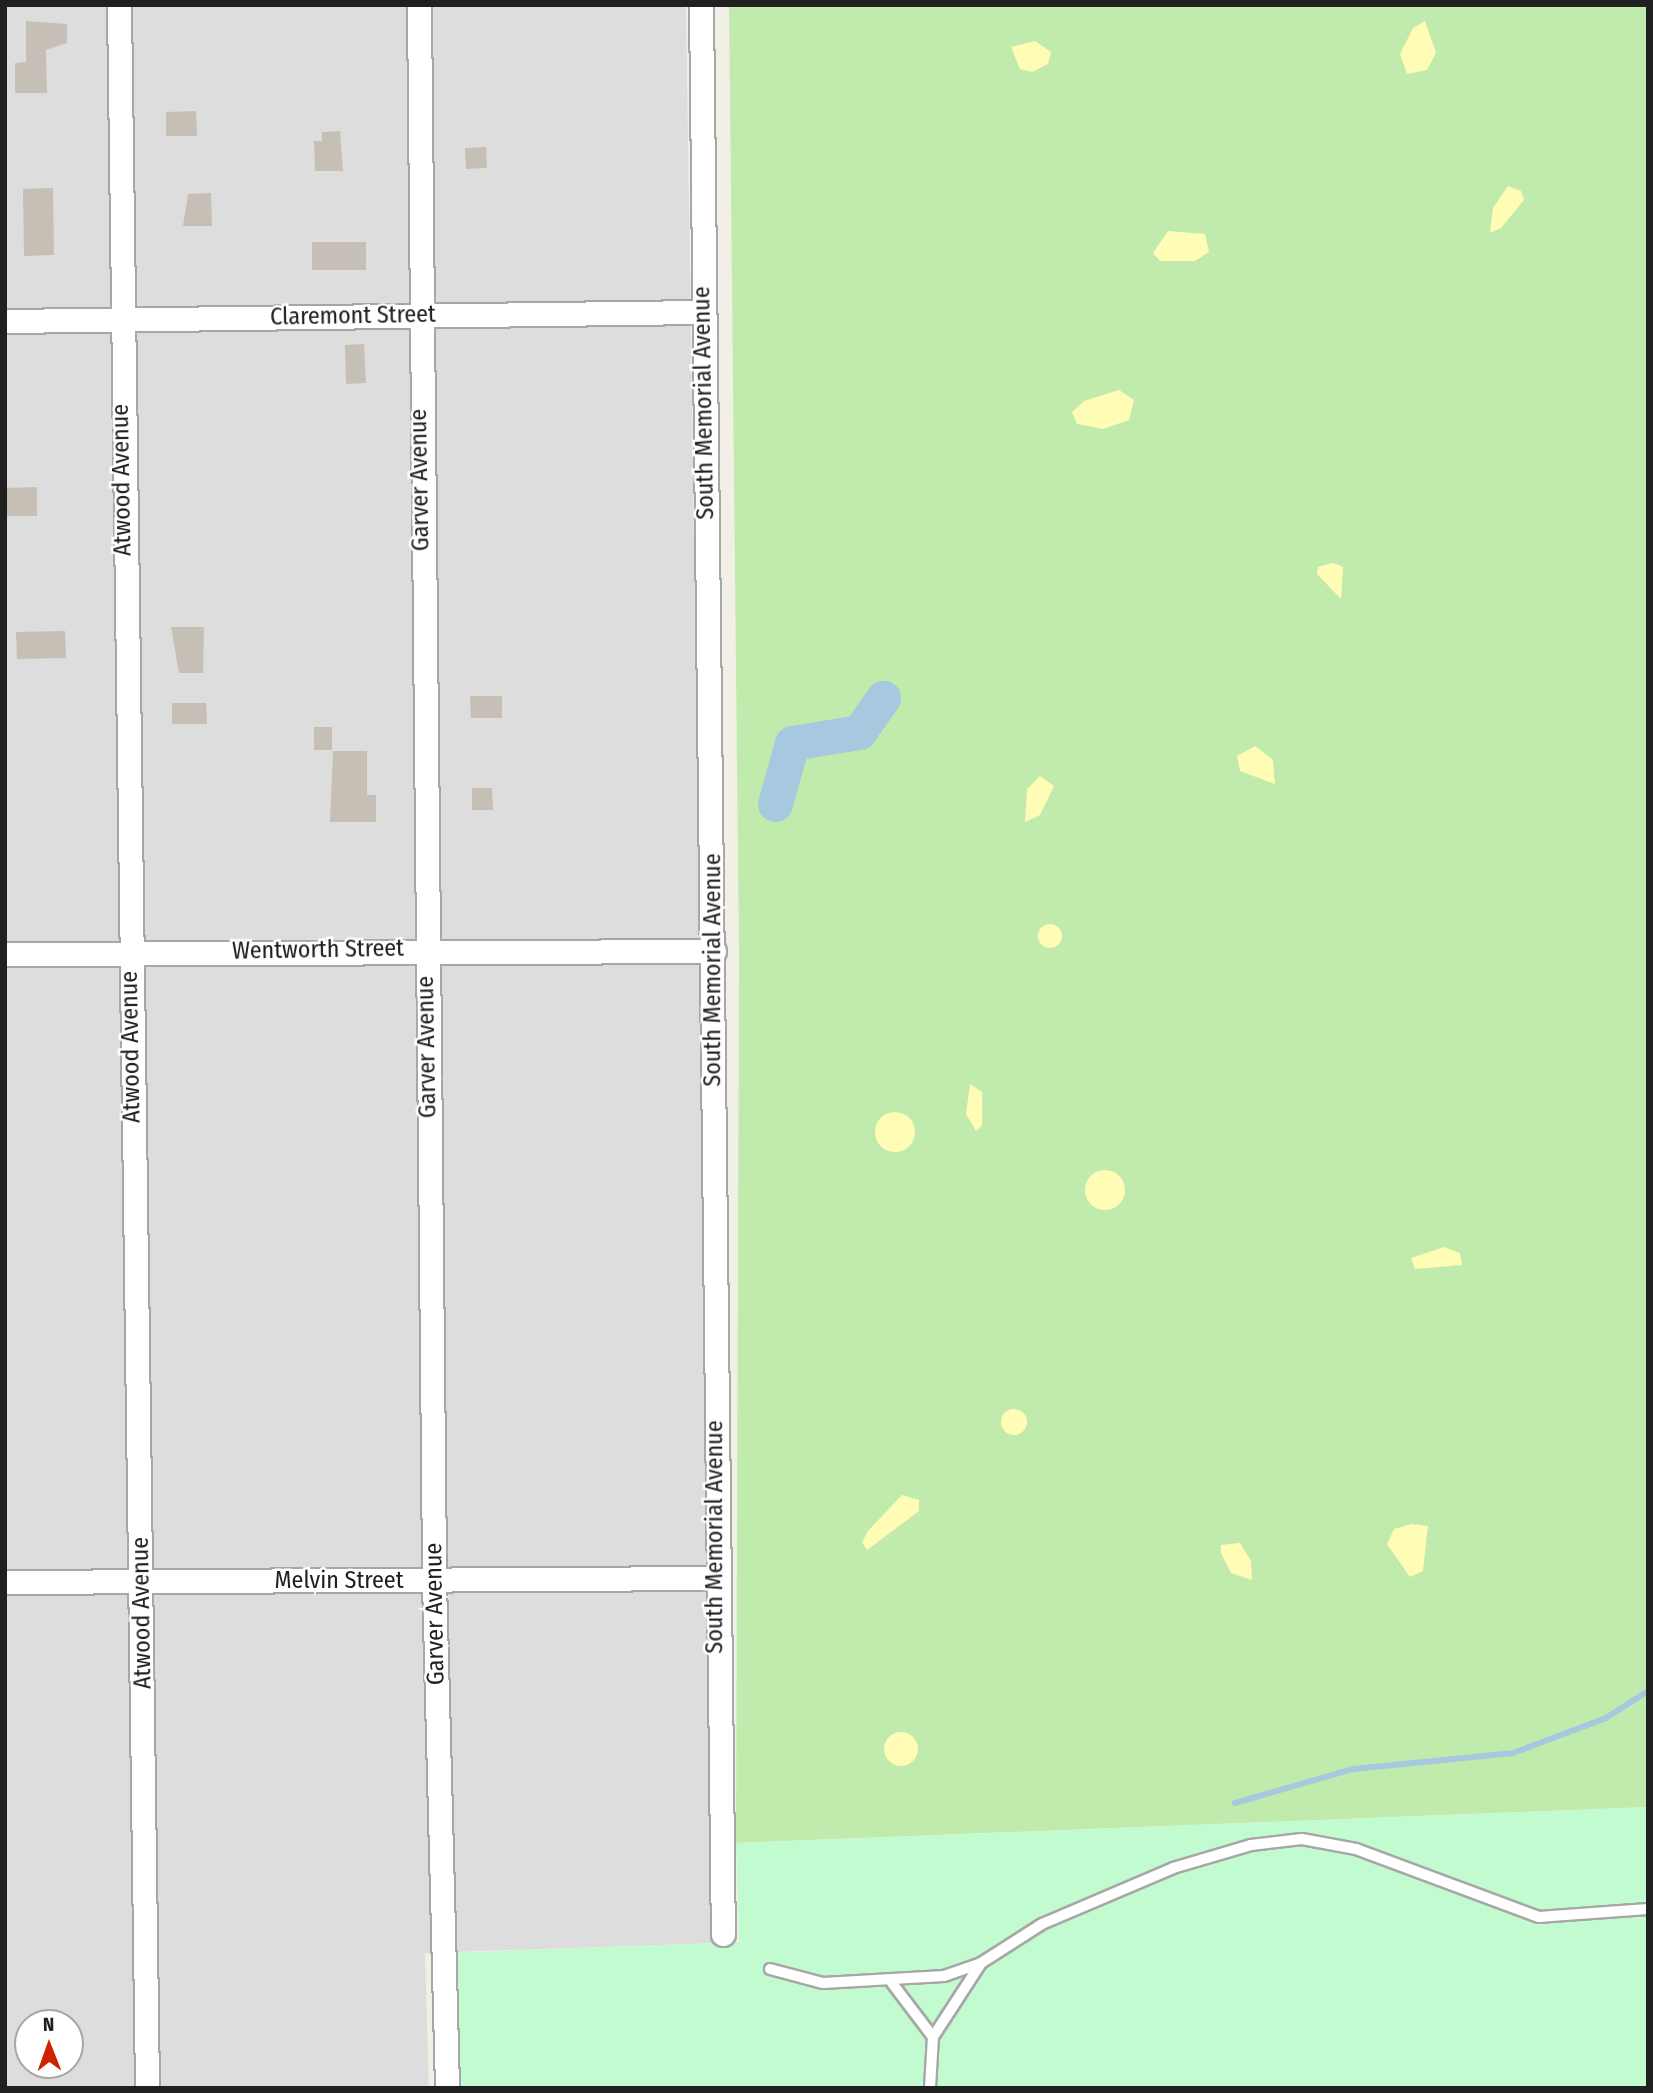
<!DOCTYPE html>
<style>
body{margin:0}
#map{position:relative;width:1653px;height:2093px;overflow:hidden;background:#f1efe6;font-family:"Fira Sans Condensed",sans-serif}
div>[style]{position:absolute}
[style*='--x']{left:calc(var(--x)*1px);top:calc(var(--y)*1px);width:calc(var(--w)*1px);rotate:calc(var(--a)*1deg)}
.residential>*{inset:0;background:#dedddd}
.grass>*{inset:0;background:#c1ebac}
.sand>*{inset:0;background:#fffcb6}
.round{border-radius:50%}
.park>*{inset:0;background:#c3fbd0}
.stream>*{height:6px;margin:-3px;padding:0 3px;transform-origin:3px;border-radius:3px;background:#a6c9df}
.river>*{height:35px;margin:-17.5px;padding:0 17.5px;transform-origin:17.5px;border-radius:17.5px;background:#a6c9df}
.building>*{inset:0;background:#c6bfb5}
.roads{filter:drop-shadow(2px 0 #a7a7a7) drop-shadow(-2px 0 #a7a7a7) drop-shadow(0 2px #a7a7a7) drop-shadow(0 -2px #a7a7a7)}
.service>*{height:10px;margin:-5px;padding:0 5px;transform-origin:5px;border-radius:5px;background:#fff}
.minor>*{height:23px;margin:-11.5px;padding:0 11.5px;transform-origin:11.5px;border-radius:11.5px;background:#fff}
span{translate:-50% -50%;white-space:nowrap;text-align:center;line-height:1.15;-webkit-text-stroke:5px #fff;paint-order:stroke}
.street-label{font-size:24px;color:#202020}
.frame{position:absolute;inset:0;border:7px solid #202020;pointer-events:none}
.north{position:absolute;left:14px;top:2009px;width:70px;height:70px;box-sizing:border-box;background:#fff;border:2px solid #a6a6a6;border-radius:50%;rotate:359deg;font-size:19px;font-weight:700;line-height:28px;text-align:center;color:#202020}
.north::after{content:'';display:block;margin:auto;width:24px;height:32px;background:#d02100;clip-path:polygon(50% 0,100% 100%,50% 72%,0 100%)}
</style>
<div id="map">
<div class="residential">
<div style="clip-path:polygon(evenodd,5px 5px,686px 5px,715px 1943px,425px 1953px,429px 2088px,5px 2088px,5px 5px,28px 2023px,70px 2023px,70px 2065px,28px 2065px,28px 2023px)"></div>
</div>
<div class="grass">
<div style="clip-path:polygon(729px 5px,1648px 5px,1648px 1807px,736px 1843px,739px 954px)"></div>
</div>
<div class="sand">
<div style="clip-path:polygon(1425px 21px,1436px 53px,1427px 70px,1407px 74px,1400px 54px,1413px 28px)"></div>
<div style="clip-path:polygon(1035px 41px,1051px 52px,1048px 64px,1032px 72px,1020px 69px,1011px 47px)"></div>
<div style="clip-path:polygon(1508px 186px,1521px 191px,1524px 200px,1501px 228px,1490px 233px,1493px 208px)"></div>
<div style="clip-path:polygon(1168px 231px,1205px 234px,1209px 252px,1195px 261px,1160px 261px,1153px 253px)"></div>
<div style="clip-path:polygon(1119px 390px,1134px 400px,1129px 420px,1103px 429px,1077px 424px,1072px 412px,1084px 401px)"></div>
<div style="clip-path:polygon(1333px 563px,1343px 567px,1341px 599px,1317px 574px,1318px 567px)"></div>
<div style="clip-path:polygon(1255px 746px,1273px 760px,1275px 784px,1240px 771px,1237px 756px)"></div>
<div style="clip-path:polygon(1040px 776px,1054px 786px,1040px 815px,1025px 822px,1027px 789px)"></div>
<div class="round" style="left:1038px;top:924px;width:24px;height:24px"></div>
<div style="clip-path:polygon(970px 1084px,982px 1092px,982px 1126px,976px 1131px,966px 1114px)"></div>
<div class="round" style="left:875px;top:1112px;width:40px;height:40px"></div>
<div class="round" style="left:1085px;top:1170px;width:40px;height:40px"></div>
<div style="clip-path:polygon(1444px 1247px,1460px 1253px,1462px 1265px,1415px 1269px,1411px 1258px)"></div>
<div class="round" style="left:1001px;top:1409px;width:26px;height:26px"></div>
<div style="clip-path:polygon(902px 1495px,919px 1500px,919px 1511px,867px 1550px,862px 1542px,868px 1531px)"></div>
<div style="clip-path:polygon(1412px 1524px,1428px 1526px,1427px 1534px,1423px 1571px,1410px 1577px,1387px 1544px,1394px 1529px)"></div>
<div style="clip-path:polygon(1240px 1543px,1251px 1561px,1252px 1580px,1231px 1573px,1221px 1553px,1221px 1545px)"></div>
<div class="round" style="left:884px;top:1732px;width:34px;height:34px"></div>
</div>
<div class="park">
<div style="clip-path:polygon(1648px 1807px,1648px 2088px,457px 2088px,452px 1953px,739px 1942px,736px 1843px)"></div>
</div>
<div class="stream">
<div style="--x:1235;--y:1803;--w:123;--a:-16.1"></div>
<div style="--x:1353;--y:1769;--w:161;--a:-5.7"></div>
<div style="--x:1513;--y:1753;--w:99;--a:-20.6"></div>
<div style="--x:1606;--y:1718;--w:50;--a:-32.7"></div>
</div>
<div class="river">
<div style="--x:775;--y:804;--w:63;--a:-74.4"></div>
<div style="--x:792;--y:743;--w:68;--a:-9.3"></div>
<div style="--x:859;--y:732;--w:42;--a:-54.8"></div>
</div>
<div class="building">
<div style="clip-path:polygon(26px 21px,67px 24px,67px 43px,46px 50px,47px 93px,15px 93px,15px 63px,26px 62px)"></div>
<div style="clip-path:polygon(196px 111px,197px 136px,166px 136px,166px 112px)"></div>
<div style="clip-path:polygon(340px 131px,343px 171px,315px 171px,314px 141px,322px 141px,322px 132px)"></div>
<div style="clip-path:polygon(486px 147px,487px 168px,466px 169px,465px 148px)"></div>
<div style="clip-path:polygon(53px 188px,54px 255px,24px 256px,23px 189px)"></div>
<div style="clip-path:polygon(211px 193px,212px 226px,183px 226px,188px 194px)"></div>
<div style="clip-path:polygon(312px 242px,366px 242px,366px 270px,312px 270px)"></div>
<div style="clip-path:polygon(364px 344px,366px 383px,346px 384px,345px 345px)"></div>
<div style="clip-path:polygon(37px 487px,37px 516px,5px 516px,5px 488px)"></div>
<div style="clip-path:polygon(171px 627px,204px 627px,203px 673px,179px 673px)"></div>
<div style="clip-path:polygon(65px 631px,66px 658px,17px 659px,16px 632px)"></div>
<div style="clip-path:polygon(470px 696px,502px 696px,502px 718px,471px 718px)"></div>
<div style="clip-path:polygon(172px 703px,206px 703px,207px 724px,172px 724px)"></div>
<div style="clip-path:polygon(314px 727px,332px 727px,332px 750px,314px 750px)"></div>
<div style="clip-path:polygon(333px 751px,367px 751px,367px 795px,376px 795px,376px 822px,330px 822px)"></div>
<div style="clip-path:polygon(472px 788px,492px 788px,493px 810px,472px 810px)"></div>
</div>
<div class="roads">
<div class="service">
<div style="--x:770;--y:1969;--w:55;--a:14.8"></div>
<div style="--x:823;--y:1983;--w:121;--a:-3.3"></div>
<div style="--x:944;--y:1976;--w:39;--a:-19"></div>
<div style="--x:981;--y:1963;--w:72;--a:-32.6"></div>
<div style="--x:1042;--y:1924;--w:142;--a:-23.1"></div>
<div style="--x:1173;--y:1868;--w:81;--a:-16.4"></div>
<div style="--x:1251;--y:1845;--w:51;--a:-6.7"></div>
<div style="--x:1302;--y:1839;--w:55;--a:10.5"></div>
<div style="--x:1356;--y:1849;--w:195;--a:20.4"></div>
<div style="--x:1539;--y:1917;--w:109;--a:-4.2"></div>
<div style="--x:892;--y:1983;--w:68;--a:52.8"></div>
<div style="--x:933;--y:2037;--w:51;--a:93.4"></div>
<div style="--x:933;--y:2037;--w:88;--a:-57"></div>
</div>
<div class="minor">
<div style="--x:119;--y:5;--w:2083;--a:89.23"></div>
<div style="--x:419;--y:5;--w:1576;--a:89.45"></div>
<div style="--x:434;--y:1581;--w:507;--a:88.53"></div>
<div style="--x:701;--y:5;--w:1929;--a:89.35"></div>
<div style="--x:5;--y:321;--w:697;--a:-0.74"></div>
<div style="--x:5;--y:954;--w:709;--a:-0.24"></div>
<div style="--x:5;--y:1582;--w:709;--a:-0.32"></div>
</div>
</div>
<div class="street-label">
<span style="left:353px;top:316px;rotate:-1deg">Claremont Street</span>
<span style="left:704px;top:403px;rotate:-91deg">South Memorial Avenue</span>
<span style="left:122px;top:480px;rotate:-91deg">Atwood Avenue</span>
<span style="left:420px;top:480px;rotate:-91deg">Garver Avenue</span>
<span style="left:318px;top:950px;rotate:-1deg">Wentworth Street</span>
<span style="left:713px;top:970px;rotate:-90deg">South Memorial Avenue</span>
<span style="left:131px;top:1047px;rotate:-91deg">Atwood Avenue</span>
<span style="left:427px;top:1047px;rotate:-91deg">Garver Avenue</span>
<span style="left:715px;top:1537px;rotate:-90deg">South Memorial Avenue</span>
<span style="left:339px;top:1581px">Melvin Street</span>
<span style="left:142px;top:1613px;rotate:-91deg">Atwood Avenue</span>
<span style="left:435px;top:1614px;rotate:-91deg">Garver Avenue</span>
</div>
<div class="frame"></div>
<div class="north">N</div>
</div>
